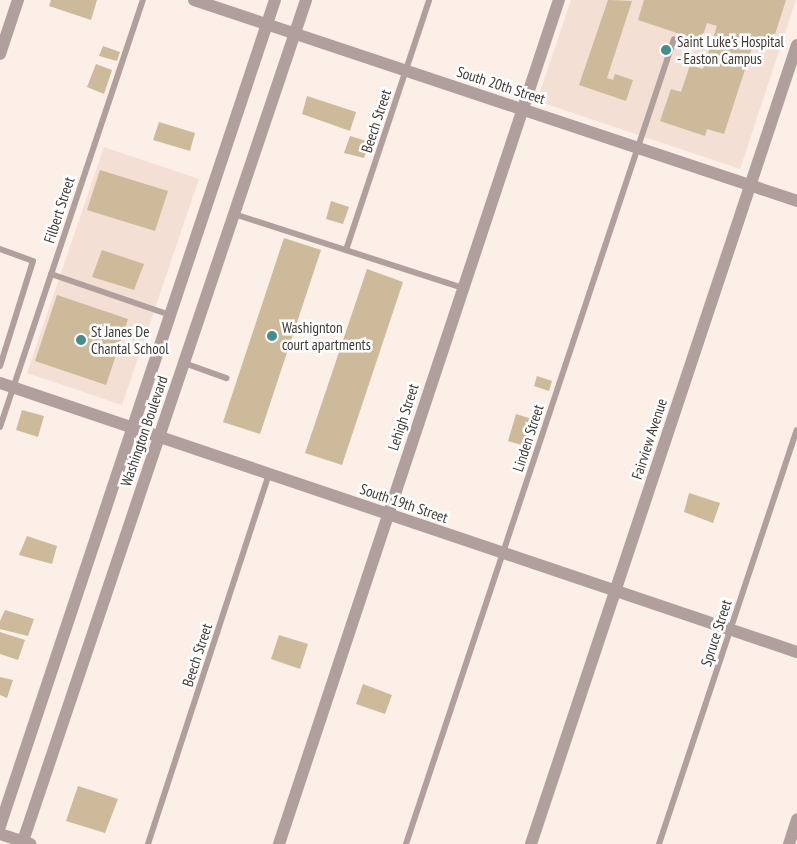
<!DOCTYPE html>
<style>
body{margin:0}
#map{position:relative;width:797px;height:844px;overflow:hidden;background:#fcefe7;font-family:"PT Sans Narrow",sans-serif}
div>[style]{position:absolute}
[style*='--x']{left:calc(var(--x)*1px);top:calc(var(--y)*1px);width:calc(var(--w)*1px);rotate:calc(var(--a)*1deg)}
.built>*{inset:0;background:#f3dfd3}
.building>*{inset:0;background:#ccba9b}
.service>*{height:6px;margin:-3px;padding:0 3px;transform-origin:3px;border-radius:3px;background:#b19f9d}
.minor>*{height:12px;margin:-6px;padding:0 6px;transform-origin:6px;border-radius:6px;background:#b19f9d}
.tertiary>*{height:12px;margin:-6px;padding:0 6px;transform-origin:6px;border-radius:6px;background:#b19f9d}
.dots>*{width:14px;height:14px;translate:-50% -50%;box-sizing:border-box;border:2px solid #fff;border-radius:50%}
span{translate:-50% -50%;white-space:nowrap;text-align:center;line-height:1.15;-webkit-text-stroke:5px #fff;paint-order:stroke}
.poi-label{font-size:15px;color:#3f3a36}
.left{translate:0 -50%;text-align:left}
.street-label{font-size:15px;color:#3f3a36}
</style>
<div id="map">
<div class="built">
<div style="clip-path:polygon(571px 0,796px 0,740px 169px,537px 101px)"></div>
<div style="clip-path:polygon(104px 147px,199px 179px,122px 405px,27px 373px)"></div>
</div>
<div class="building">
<div style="clip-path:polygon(51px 0,97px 0,91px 20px,49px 6px)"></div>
<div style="clip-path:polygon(608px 0,632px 1px,607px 78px,613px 80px,615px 74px,633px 80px,626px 101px,579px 85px)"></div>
<div style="clip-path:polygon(644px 0,786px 0,770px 50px,753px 45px,724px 134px,707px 129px,705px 136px,660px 121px,671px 89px,681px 92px,690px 65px,703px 69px,717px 26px,707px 23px,701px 41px,638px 20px)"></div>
<div style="clip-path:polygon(103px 46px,120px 52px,117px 61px,99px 56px)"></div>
<div style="clip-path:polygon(96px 64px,112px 70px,104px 94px,87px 87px)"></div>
<div style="clip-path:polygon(307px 96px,356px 112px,350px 131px,302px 114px)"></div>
<div style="clip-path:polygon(159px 122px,195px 133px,190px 151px,153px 140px)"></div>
<div style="clip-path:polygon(350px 136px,370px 142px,364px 158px,344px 153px)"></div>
<div style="clip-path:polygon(100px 170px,168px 191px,155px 231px,87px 210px)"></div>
<div style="clip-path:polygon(331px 201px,349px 207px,343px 224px,326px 219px)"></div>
<div style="clip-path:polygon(284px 238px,321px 250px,260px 434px,223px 422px)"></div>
<div style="clip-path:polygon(102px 250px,144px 264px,134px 290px,92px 277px)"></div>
<div style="clip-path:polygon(367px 269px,403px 282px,342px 465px,305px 453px)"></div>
<div style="clip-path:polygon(57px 295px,128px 319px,106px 385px,35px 361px)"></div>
<div style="clip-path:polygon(537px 376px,552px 381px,549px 391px,534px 386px)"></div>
<div style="clip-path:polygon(22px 410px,44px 416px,38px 437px,16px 430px)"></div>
<div style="clip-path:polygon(516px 414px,535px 420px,525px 446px,508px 441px)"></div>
<div style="clip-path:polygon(689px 493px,720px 503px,713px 523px,684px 512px)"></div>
<div style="clip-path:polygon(27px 536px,57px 546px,52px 564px,19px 555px)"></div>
<div style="clip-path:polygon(5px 610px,34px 619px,28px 636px,0 629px,0 621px)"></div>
<div style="clip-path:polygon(0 632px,25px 640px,18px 660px,0 654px)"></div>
<div style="clip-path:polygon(279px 635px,308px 644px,300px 669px,271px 659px)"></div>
<div style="clip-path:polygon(0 677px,13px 680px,7px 698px,0 695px)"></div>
<div style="clip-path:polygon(363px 684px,392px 695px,385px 714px,356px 704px)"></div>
<div style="clip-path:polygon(78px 786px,118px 799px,105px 833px,66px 821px)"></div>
</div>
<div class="service">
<div style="--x:234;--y:214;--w:241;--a:17.9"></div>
<div style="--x:0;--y:249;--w:35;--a:20"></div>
<div style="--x:33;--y:261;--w:110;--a:107.4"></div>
<div style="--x:346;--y:250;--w:263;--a:-71.6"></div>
<div style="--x:51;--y:274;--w:126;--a:19"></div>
<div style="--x:184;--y:363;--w:45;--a:19.7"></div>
<div style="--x:0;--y:427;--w:450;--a:-71.5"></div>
<div style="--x:148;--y:844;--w:389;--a:-71.9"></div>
<div style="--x:406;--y:844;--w:848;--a:-71.59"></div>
<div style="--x:659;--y:844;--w:436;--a:-71.6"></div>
</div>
<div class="minor">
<div style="--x:194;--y:0;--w:636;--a:18.43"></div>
<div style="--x:0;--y:54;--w:57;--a:-71.6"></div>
<div style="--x:0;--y:383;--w:841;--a:18.65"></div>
<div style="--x:279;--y:844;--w:889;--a:-71.65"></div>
<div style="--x:531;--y:844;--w:842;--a:-71.59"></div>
<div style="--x:789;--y:844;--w:26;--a:-72"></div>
</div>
<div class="tertiary">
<div style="--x:0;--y:826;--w:871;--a:-71.59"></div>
<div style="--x:0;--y:834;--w:32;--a:18"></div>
<div style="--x:22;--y:844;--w:891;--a:-71.4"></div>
</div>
<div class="dots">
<div style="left:666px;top:50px;background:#458d8a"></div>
<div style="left:272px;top:336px;background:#458d8a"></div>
<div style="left:81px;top:340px;background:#458d8a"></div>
</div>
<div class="poi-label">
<span class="left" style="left:677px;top:50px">Saint Luke's Hospital<br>- Easton Campus</span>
<span class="left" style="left:282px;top:336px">Washignton<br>court apartments</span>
<span class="left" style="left:91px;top:340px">St Janes De<br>Chantal School</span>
</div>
<div class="street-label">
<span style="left:501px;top:85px;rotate:18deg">South 20th Street</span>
<span style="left:376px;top:121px;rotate:-72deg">Beech Street</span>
<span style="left:59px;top:210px;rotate:-72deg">Filbert Street</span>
<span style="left:403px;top:417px;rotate:-72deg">Lehigh Street</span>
<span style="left:144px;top:431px;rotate:-71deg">Washington Boulevard</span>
<span style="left:528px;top:438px;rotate:-72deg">Linden Street</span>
<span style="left:649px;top:439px;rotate:-72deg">Fairview Avenue</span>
<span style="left:404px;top:503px;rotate:19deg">South 19th Street</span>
<span style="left:716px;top:633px;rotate:-72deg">Spruce Street</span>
<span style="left:197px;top:655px;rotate:-72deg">Beech Street</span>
</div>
</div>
